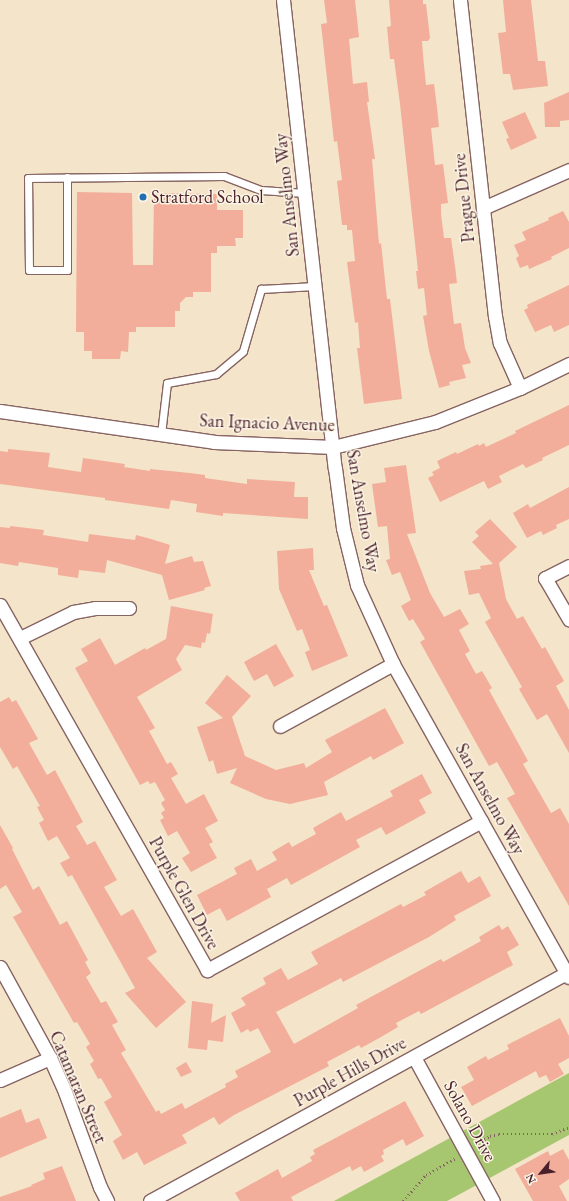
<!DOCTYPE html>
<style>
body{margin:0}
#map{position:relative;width:569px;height:1201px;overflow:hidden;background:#f4e4c9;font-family:"EB Garamond",serif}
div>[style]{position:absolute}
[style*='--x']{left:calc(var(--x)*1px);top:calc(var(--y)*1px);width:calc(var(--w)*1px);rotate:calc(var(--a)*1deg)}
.green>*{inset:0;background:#a6c76f}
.building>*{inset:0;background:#f2ae9a}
.path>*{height:2.5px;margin-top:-1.25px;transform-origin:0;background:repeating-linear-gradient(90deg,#866462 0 1px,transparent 0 4px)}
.roads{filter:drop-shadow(1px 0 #866462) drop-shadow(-1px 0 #866462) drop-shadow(0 1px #866462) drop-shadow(0 -1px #866462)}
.service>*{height:7px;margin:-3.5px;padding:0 3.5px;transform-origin:3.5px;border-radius:3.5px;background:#fff}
.minor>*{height:13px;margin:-6.5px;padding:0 6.5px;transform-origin:6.5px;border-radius:6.5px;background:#fff}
.dots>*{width:11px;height:11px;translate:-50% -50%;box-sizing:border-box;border:2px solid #fcf5e5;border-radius:50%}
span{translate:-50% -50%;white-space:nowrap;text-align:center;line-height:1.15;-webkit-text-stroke:3px #fcf5e5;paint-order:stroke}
.street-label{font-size:18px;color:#4a1f2b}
.poi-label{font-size:18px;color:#4a1f2b}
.left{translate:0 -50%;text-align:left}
.north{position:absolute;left:521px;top:1153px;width:40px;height:40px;-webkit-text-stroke:3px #fcf5e5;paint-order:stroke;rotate:241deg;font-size:11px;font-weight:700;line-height:16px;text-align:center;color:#4a1f2b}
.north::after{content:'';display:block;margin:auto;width:14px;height:18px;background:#4a1f2b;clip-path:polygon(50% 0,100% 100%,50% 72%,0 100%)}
</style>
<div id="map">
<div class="green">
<div style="clip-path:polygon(569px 1073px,569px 1135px,447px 1201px,334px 1201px)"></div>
</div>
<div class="building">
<div style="clip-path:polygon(324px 0,355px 0,359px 37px,349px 39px,353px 84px,367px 82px,369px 102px,367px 102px,375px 159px,372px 159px,379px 244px,381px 243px,387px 299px,390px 299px,402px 399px,364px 404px,357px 348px,360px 348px,358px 322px,355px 323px,347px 262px,355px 261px,352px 230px,347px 230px,347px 225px,342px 225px,337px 181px,342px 180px,337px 141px,334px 142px,321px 24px,327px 23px)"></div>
<div style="clip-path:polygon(389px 0,423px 0,423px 4px,426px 4px,430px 38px,428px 41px,422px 41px,423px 55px,426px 85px,434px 84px,437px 107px,439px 127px,431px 128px,435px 165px,443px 164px,448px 203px,441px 204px,441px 214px,444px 238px,451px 238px,455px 266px,457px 283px,449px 284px,454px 324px,461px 323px,465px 348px,471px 363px,462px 365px,466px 378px,449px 382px,450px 385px,439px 388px,429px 351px,423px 316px,427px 315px,424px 288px,418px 289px,416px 271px,418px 271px,400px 104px,394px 59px,390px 59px,387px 27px,391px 26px)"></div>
<div style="clip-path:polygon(503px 0,531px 0,538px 61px,545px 61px,548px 86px,513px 90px,510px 74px,503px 74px,498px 33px,506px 32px)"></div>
<div style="clip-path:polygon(569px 92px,569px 120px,560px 121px,560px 127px,545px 127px,544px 103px)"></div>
<div style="clip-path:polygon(525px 112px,537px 138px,511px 150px,506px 139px,509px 138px,502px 122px)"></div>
<div style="clip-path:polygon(77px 192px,132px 193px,133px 265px,153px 265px,154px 193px,217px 194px,217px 210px,243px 210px,243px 238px,235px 238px,236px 246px,217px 246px,217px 253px,211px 253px,211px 292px,193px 292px,193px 297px,186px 297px,180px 303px,180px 311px,175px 311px,175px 327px,136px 327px,136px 332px,129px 332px,128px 352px,121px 351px,120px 359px,92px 359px,92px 351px,84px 351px,84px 332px,76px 332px)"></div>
<div style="clip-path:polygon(563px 211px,569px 222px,569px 248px,551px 257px,552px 259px,529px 269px,528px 265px,520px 268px,516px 258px,519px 256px,514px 245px,526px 240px,522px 232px,549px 220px,548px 218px)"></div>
<div style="clip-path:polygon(569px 285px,569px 325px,554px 332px,551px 325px,535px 332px,524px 310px,528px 308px,527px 305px)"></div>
<div style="clip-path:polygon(569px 405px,569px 445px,542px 458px,543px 460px,526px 468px,523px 464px,499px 476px,502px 482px,488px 489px,484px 481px,440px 502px,428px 478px,434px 475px,432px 472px,440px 468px,437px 461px,456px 452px,457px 454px,478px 444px,479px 446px,484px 443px,486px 447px,516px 433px,515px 431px)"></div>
<div style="clip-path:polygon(8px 449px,50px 453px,48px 467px,81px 472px,83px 458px,125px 464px,124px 467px,150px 471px,150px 469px,190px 473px,205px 475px,205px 478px,247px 484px,247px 479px,295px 482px,294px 497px,308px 497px,308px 519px,223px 513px,223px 516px,196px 512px,197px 504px,171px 500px,169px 509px,105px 500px,105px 498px,0 484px,0 451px,8px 452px)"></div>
<div style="clip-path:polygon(406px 465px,416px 533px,407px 534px,430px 593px,444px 617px,460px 609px,469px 624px,459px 630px,470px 651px,465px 654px,476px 674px,482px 671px,492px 688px,489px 690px,528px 761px,523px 764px,551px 813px,560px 808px,569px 824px,569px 906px,507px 798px,515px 794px,497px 762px,489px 766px,420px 642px,425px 639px,413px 619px,409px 621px,401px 606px,411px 600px,400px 572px,392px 575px,386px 560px,390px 559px,387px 526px,378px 527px,372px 484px,386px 482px,384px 468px)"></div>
<div style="clip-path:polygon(569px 487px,569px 519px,556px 525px,557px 528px,543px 535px,541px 531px,527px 538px,513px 513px,528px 504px,530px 508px)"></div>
<div style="clip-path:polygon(490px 519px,517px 547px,499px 563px,506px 599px,517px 619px,523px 616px,542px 649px,545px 647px,564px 681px,556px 686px,569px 710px,569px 753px,547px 714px,537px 720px,519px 689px,522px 687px,485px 622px,491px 618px,479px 593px,469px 595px,464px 571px,481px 569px,480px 566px,493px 564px,472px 542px,479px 536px,475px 532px)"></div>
<div style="clip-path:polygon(10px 526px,44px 530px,43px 535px,88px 542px,89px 534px,135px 540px,136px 535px,151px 539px,170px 545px,165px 564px,192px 556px,194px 562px,203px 561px,211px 586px,204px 588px,205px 590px,169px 600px,162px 575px,107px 560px,105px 573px,79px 570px,78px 578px,58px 575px,58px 568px,19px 562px,18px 566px,0 563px,0 527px,10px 528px)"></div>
<div style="clip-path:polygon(313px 548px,314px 570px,309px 570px,324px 606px,327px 605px,348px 656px,312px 671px,305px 652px,310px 650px,302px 629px,297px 631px,279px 589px,277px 551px)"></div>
<div style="clip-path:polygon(171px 606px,213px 614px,210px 634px,207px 633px,205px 643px,202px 642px,201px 648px,185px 645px,176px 659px,182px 670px,137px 697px,155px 728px,149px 731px,167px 764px,171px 762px,178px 774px,171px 778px,186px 804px,204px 794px,218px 821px,205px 828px,213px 842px,209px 844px,217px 858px,191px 872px,182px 858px,190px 853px,177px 831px,168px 836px,160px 820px,164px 818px,161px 813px,165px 810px,161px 803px,165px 800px,155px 782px,150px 784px,148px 781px,140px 785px,75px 668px,88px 661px,81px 649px,100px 638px,115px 665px,145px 648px,146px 650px,166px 639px)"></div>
<div style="clip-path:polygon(276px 644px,294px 676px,274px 687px,267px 674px,254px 681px,244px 662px)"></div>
<div style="clip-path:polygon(227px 675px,251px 696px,232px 717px,245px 756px,276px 770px,304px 763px,306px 768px,332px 752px,325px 740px,385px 708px,404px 743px,373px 760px,371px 756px,324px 782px,328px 795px,290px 804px,266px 799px,230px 783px,237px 768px,217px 774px,213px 760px,209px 762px,197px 727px,223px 718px,205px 703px)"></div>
<div style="clip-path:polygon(9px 697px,12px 702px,16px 700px,38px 739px,29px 743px,47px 775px,55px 770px,83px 822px,76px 826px,87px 845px,95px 841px,117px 880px,104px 887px,121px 916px,133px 909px,157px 952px,147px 958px,186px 1002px,156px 1028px,125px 993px,135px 988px,72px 875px,68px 877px,60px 863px,70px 858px,57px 836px,48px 841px,39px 823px,44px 820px,37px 807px,40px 806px,17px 766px,13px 769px,0 747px,0 702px)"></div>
<div style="clip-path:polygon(422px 774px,432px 793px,419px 800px,426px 813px,386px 835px,381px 827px,356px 840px,360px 847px,291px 885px,287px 878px,267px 889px,271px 897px,227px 921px,220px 908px,207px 915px,197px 895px,237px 874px,234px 868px,251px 859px,257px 871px,277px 860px,272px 852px,289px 842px,292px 847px,316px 834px,313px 828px,341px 812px,346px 821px,393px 796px,390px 791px)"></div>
<div style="clip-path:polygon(0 825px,13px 848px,12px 849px,33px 890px,39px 886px,60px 925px,67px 921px,88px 960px,85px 962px,91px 973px,86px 977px,101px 1003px,106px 1001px,118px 1022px,112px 1025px,126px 1050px,121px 1053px,156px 1112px,159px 1110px,161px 1114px,182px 1103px,185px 1109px,226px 1087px,225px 1084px,238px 1077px,235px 1071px,271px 1052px,258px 1028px,250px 1032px,248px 1029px,241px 1033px,231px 1013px,246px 1005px,241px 998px,266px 984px,263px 978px,281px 968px,288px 980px,305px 971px,318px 964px,311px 952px,401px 904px,403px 907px,426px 895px,424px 892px,461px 871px,468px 883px,480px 876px,491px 896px,454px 916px,456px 920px,429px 937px,343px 982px,341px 978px,276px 1012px,294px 1044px,358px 1008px,356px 1005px,441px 959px,443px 962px,481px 941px,479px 937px,499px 925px,502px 930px,508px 926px,519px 945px,507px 952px,513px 965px,421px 1014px,419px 1011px,396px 1023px,398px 1027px,381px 1037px,361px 1048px,359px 1045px,327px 1062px,329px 1066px,234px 1115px,219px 1125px,214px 1117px,182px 1135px,187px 1143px,144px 1165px,137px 1152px,123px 1160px,113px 1141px,122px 1135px,104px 1102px,112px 1097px,101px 1078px,98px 1079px,90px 1064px,94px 1061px,86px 1047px,90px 1044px,77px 1022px,74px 1023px,13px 917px,22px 912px,6px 885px,0 889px)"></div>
<div style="clip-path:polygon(192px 1001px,213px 1004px,211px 1023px,226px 1015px,223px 1042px,208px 1040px,207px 1050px,188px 1048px)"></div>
<div style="clip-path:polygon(560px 1018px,569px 1036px,569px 1058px,558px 1064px,564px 1074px,550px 1082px,546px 1075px,539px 1078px,536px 1071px,472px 1106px,461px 1087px,474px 1080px,467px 1067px,486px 1056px,488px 1060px,509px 1049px,507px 1045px)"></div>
<div style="clip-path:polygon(186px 1062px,192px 1072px,181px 1077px,176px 1068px)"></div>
<div style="clip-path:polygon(405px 1101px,424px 1136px,406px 1146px,403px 1139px,383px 1150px,384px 1154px,381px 1156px,384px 1161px,364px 1172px,361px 1166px,352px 1171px,350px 1166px,291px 1197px,293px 1201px,240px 1201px,235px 1193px,278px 1169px,282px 1178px,312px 1161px,310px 1157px,315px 1154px,313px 1150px)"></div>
<div style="clip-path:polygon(21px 1109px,26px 1123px,39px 1118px,47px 1138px,0 1158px,0 1118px)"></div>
<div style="clip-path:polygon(563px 1149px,569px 1160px,569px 1179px,559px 1186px,567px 1201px,533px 1201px,515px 1169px,548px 1151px,550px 1156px)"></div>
<div style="clip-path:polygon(62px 1166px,76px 1201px,0 1201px,0 1197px,32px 1186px,31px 1185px,45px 1179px,43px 1173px)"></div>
</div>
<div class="path">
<div style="--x:477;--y:1143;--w:15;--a:-28"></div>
<div style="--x:490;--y:1136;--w:9;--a:-13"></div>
<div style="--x:499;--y:1134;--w:53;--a:0"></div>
<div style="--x:552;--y:1134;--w:18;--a:-22"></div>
<div style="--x:403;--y:1201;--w:35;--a:-49"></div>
<div style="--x:426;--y:1175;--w:34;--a:-30"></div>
</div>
<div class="roads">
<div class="service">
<div style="--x:67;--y:177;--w:93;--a:90"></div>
<div style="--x:67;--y:270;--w:38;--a:180"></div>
<div style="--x:29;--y:270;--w:92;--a:-90.6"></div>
<div style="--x:28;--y:178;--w:196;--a:-0.6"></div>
<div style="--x:224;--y:176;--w:40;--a:21"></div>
<div style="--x:261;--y:190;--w:44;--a:3.9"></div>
<div style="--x:161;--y:434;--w:51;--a:-83.3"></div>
<div style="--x:167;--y:383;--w:50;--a:-10.4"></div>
<div style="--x:216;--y:374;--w:35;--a:-40"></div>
<div style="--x:243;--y:351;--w:65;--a:-73.8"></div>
<div style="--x:261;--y:289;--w:54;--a:-3.2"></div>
</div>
<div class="minor">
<div style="--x:283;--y:0;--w:471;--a:83.7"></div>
<div style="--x:335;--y:468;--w:61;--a:82.4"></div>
<div style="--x:343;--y:528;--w:59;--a:76.2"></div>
<div style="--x:357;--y:585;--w:87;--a:65.5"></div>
<div style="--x:393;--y:664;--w:359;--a:60.7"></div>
<div style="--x:460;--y:0;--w:318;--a:83.7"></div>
<div style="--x:495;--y:316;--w:27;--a:80"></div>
<div style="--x:500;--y:343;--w:49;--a:66"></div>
<div style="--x:483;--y:208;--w:94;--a:-23.8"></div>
<div style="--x:0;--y:411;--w:216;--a:8.2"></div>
<div style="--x:214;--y:442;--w:119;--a:2.4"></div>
<div style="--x:333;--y:447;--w:105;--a:-13.8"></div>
<div style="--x:435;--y:422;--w:92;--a:-21.8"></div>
<div style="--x:520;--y:388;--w:55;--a:-26.1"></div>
<div style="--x:569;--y:566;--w:27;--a:153"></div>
<div style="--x:545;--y:578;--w:48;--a:59.7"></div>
<div style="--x:0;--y:605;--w:420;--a:60.4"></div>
<div style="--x:207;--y:970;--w:312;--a:-28.5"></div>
<div style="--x:20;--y:638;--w:59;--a:-26.1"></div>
<div style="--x:73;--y:612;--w:22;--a:-10"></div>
<div style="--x:95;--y:608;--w:34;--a:0"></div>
<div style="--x:280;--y:726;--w:129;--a:-28.8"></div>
<div style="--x:0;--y:967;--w:104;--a:61.2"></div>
<div style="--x:50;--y:1058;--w:37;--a:66"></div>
<div style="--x:65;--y:1092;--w:101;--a:69.8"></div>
<div style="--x:100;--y:1187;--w:16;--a:63"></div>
<div style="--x:414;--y:1057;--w:164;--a:61.3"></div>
<div style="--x:0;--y:1080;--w:55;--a:-23.7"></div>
<div style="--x:150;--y:1201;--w:475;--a:-28.7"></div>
</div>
</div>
<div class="dots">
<div style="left:143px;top:197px;background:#1f6fb2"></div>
</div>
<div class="street-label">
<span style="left:287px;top:195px;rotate:-96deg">San Anselmo Way</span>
<span style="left:464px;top:198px;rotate:-96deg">Prague Drive</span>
<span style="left:267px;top:423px;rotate:2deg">San Ignacio Avenue</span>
<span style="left:363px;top:511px;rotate:80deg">San Anselmo Way</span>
<span style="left:490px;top:799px;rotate:61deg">San Anselmo Way</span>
<span style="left:184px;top:893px;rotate:61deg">Purple Glen Drive</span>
<span style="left:350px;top:1072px;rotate:-29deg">Purple Hills Drive</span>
<span style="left:78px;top:1087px;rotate:67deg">Catamaran Street</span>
<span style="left:470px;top:1121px;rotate:61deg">Solano Drive</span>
</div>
<div class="poi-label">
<span class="left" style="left:151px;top:197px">Stratford School</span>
</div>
<div class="north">N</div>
</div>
